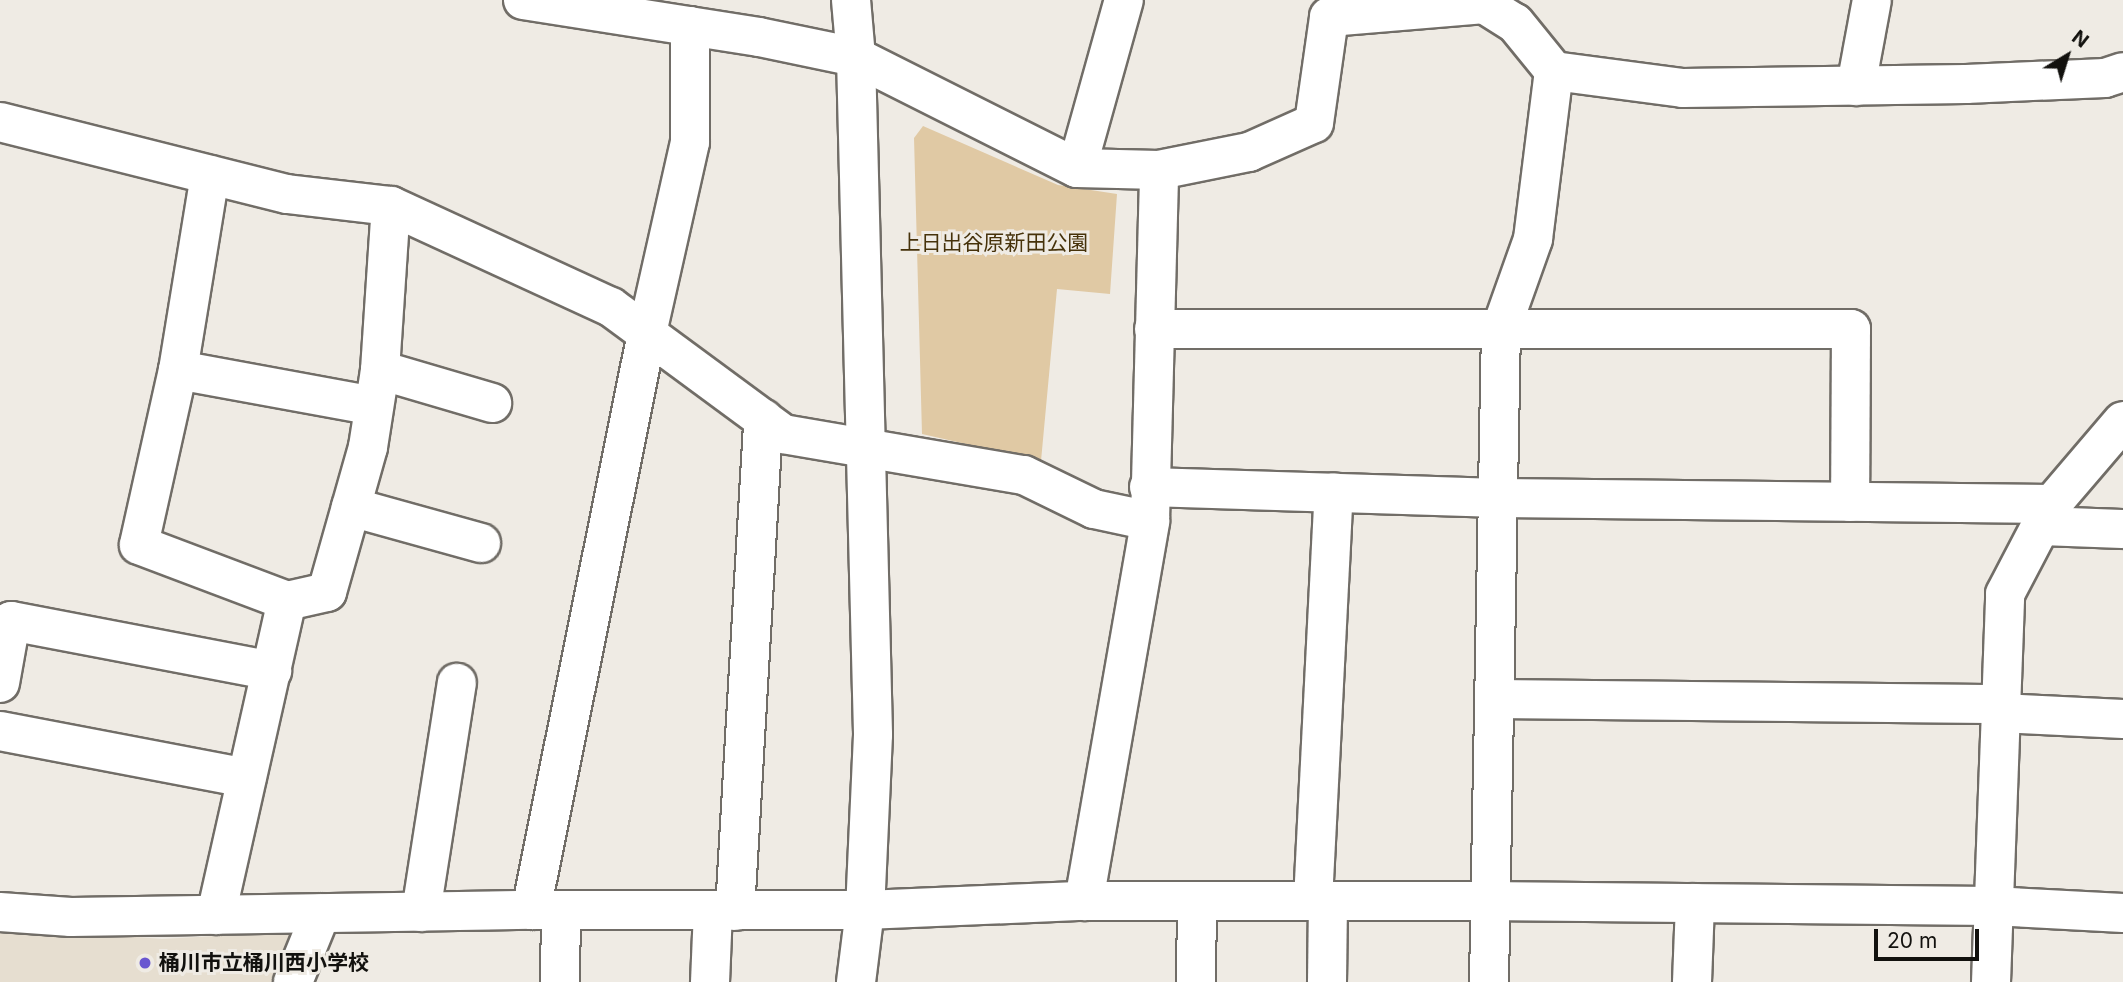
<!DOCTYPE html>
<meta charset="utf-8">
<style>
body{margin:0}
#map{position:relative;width:2123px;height:982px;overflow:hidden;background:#efebe4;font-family:Inter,"Noto Sans JP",sans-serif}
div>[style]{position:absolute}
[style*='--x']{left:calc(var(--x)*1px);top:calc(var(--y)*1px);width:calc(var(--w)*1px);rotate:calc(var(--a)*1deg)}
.built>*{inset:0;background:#e6ded0}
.green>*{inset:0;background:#e0c9a4}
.roads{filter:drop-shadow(2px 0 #716d67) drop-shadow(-2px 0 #716d67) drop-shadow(0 2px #716d67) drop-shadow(0 -2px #716d67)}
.minor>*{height:38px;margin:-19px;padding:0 19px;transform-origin:19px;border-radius:19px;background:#fff}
.dots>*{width:19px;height:19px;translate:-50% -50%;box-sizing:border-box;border:4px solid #efebe4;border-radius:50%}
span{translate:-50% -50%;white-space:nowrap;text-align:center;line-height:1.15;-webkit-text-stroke:6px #efebe4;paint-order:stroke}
.park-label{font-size:21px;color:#46320a}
.poi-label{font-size:21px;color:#12110e;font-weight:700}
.left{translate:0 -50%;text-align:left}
.north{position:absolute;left:2032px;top:21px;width:70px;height:70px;-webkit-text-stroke:5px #efebe4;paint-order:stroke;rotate:38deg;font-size:19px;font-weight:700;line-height:28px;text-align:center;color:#12110e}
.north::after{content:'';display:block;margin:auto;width:24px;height:32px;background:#12110e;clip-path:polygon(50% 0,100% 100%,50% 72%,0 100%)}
.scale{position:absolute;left:1874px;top:929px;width:105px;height:32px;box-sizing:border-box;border:4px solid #12110e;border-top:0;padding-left:9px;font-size:21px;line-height:24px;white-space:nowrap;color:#12110e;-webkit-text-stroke:5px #efebe4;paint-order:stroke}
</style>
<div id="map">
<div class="built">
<div style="clip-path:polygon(0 926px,162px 939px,290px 932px,299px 943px,282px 982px,0 982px)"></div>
</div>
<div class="green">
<div style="clip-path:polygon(923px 126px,1058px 185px,1117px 194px,1110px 294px,1057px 289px,1041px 461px,922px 434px,914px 138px)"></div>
</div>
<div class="roads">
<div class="minor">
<div style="--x:523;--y:0;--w:239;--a:8.9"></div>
<div style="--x:759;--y:37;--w:99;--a:11.7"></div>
<div style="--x:856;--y:57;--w:247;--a:26.7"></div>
<div style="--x:1077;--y:168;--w:82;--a:1.4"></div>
<div style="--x:1159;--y:170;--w:92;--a:-11.3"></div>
<div style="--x:1249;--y:152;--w:71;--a:-24"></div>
<div style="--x:1314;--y:123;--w:107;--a:-81.9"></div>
<div style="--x:1329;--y:17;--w:156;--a:-4.8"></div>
<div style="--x:1484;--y:4;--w:36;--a:32"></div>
<div style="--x:1515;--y:23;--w:62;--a:50.9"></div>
<div style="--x:851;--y:0;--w:57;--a:85"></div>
<div style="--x:856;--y:57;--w:678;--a:88.56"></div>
<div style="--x:873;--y:735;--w:175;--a:92.6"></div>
<div style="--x:865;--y:910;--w:73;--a:97.1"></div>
<div style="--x:1856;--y:86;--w:87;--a:-79.5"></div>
<div style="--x:0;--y:122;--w:296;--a:14.1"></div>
<div style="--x:287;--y:194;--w:105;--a:6.6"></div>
<div style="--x:391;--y:206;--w:242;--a:24.7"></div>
<div style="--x:611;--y:307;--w:214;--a:36.4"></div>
<div style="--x:783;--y:434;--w:244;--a:9.7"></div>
<div style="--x:1024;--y:475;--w:78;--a:25.9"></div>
<div style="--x:1094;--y:509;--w:57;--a:12.1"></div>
<div style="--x:1077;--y:168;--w:174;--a:-74.4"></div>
<div style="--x:210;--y:175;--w:198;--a:99.3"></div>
<div style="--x:178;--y:370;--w:179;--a:102.6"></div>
<div style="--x:139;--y:545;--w:158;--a:20.7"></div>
<div style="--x:1154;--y:329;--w:697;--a:0"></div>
<div style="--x:1851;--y:329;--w:173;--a:90.3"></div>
<div style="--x:178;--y:370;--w:199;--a:10.4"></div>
<div style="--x:380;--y:370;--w:117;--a:16.4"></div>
<div style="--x:1149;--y:487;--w:350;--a:1.8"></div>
<div style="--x:1499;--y:498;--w:553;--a:0.62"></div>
<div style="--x:351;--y:507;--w:135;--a:15.5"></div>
<div style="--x:2041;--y:526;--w:82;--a:2.1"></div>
<div style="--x:0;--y:683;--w:63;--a:-79.9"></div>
<div style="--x:11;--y:621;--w:266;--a:10.8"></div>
<div style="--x:1495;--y:699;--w:505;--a:0.57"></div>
<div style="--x:2000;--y:713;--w:123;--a:2.8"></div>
<div style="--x:0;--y:731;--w:251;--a:10.8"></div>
<div style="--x:1084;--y:901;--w:386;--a:-80.1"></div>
<div style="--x:1150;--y:521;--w:351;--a:-88.5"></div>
<div style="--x:1313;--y:901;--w:409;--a:-87.1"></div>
<div style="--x:531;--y:910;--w:589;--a:-78.63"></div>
<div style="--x:647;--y:333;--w:196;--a:-77.3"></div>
<div style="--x:690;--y:142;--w:116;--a:-90"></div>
<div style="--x:735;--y:911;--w:493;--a:-86.7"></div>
<div style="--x:0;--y:912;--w:71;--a:4"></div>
<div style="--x:71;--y:917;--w:460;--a:-0.9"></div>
<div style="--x:531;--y:910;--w:334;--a:0"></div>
<div style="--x:865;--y:910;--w:219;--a:-2.4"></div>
<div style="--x:1084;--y:901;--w:407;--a:0"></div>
<div style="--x:1491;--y:901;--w:501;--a:0.57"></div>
<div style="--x:1992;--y:906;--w:131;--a:3.1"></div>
<div style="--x:421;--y:912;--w:232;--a:-81.1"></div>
<div style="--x:216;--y:915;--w:322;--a:-77.3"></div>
<div style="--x:287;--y:601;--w:41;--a:-12.7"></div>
<div style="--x:327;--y:592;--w:151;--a:-74.2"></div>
<div style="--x:368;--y:447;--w:78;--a:-81.1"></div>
<div style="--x:380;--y:370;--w:164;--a:-86.2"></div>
<div style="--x:293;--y:982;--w:74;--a:-67.9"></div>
<div style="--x:560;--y:982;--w:72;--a:-89.2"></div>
<div style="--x:710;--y:982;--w:71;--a:-87.6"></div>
<div style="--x:1196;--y:982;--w:81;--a:-89.3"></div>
<div style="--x:1327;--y:982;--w:81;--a:-89.3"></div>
<div style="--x:1489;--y:982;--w:653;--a:-88.95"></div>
<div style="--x:1501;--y:329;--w:96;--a:-70.4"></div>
<div style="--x:1533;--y:239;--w:169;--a:-82.9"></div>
<div style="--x:1554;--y:71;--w:130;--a:7.5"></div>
<div style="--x:1683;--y:88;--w:283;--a:-0.8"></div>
<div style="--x:1966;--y:84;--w:139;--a:-2.5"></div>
<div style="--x:2105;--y:78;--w:19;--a:-18"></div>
<div style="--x:1692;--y:982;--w:79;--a:-87.8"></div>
<div style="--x:1991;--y:982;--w:388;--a:-87.9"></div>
<div style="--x:2005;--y:594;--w:102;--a:-62.4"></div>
<div style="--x:2052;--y:504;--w:109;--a:-49.5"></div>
</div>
</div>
<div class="dots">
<div style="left:145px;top:963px;background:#6956d0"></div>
</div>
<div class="park-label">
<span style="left:994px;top:243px">上日出谷原新田公園</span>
</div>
<div class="poi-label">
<span class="left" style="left:159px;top:963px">桶川市立桶川西小学校</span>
</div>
<div class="north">N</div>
<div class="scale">20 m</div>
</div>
